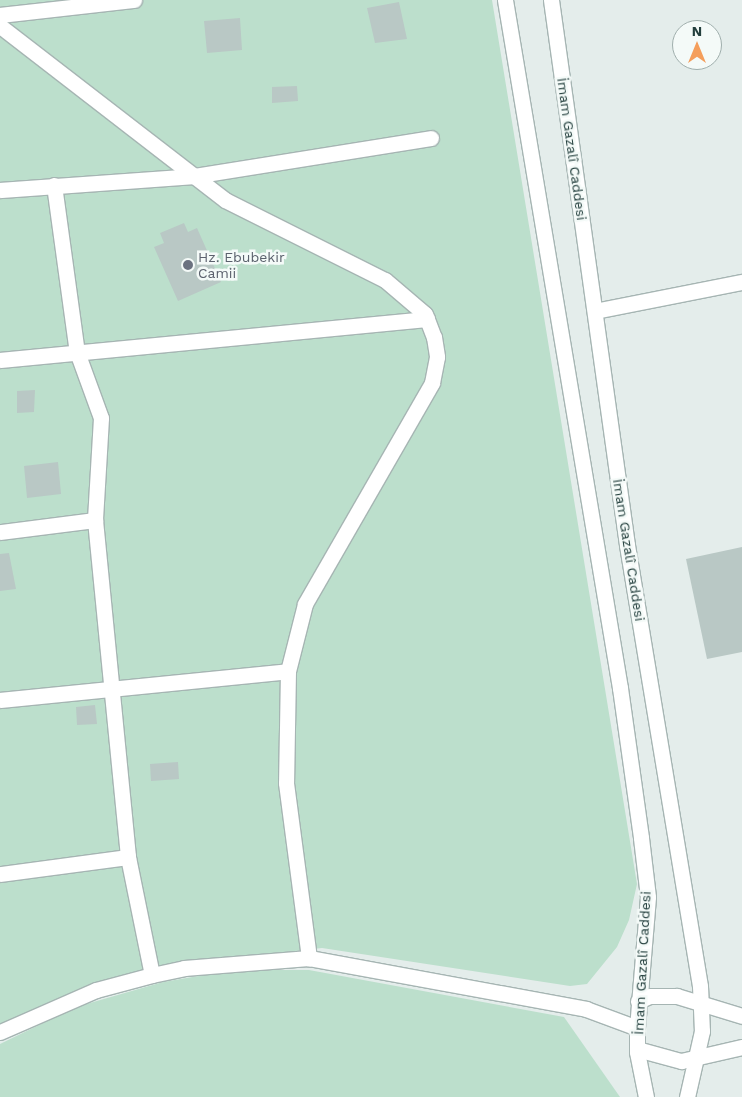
<!DOCTYPE html>
<meta charset="utf-8">
<style>
body{margin:0}
#map{position:relative;width:742px;height:1097px;overflow:hidden;background:#e4edeb;font-family:"Work Sans",sans-serif}
div>[style]{position:absolute}
[style*='--x']{left:calc(var(--x)*1px);top:calc(var(--y)*1px);width:calc(var(--w)*1px);rotate:calc(var(--a)*1deg)}
.green>*{inset:0;background:#bcdfcc}
.building>*{inset:0;background:#b9c8c5}
.roads{filter:drop-shadow(1px 0 #a6b5b3) drop-shadow(-1px 0 #a6b5b3) drop-shadow(0 1px #a6b5b3) drop-shadow(0 -1px #a6b5b3)}
.street>*{height:15px;margin:-7.5px;padding:0 7.5px;transform-origin:7.5px;border-radius:7.5px;background:#fff}
.secondary>*{height:15px;margin:-7.5px;padding:0 7.5px;transform-origin:7.5px;border-radius:7.5px;background:#fff}
.dots>*{width:14px;height:14px;translate:-50% -50%;box-sizing:border-box;border:2px solid #f4faf8;border-radius:50%}
span{translate:-50% -50%;white-space:nowrap;text-align:center;line-height:1.15;-webkit-text-stroke:5px #f4faf8;paint-order:stroke}
.street-label{font-size:14px;color:#233f3d}
.worship-label{font-size:14px;color:#5b616d}
.left{translate:0 -50%;text-align:left}
.north{position:absolute;left:672px;top:20px;width:50px;height:50px;box-sizing:border-box;background:#f4faf8;border:1px solid #a0afad;border-radius:50%;rotate:0deg;font-size:14px;font-weight:700;line-height:20px;text-align:center;color:#233f3d}
.north::after{content:'';display:block;margin:auto;width:18px;height:22px;background:#f49e5b;clip-path:polygon(50% 0,100% 100%,50% 72%,0 100%)}
</style>
<div id="map">
<div class="green">
<div style="clip-path:polygon(0 0,492px 0,637px 884px,629px 920px,617px 947px,587px 984px,570px 986px,322px 948px,176px 964px,112px 978px,0 1027px)"></div>
<div style="clip-path:polygon(234px 970px,309px 970px,564px 1017px,620px 1097px,0 1097px,0 1044px,76px 1007px,163px 982px)"></div>
</div>
<div class="building">
<div style="clip-path:polygon(399px 2px,407px 39px,375px 43px,367px 8px)"></div>
<div style="clip-path:polygon(240px 18px,242px 50px,207px 53px,204px 21px)"></div>
<div style="clip-path:polygon(297px 86px,298px 101px,272px 103px,272px 87px)"></div>
<div style="clip-path:polygon(184px 223px,188px 232px,197px 228px,221px 282px,178px 301px,154px 247px,164px 243px,160px 233px)"></div>
<div style="clip-path:polygon(35px 390px,34px 412px,17px 413px,17px 391px)"></div>
<div style="clip-path:polygon(58px 462px,61px 494px,27px 498px,24px 466px)"></div>
<div style="clip-path:polygon(742px 547px,742px 652px,707px 659px,686px 559px)"></div>
<div style="clip-path:polygon(9px 553px,16px 589px,0 591px,0 554px)"></div>
<div style="clip-path:polygon(95px 705px,97px 724px,77px 725px,76px 707px)"></div>
<div style="clip-path:polygon(178px 762px,179px 779px,151px 781px,150px 764px)"></div>
</div>
<div class="roads">
<div class="street">
<div style="--x:0;--y:15;--w:135;--a:-6.4"></div>
<div style="--x:54;--y:185;--w:169;--a:82.2"></div>
<div style="--x:77;--y:352;--w:70;--a:70"></div>
<div style="--x:101;--y:418;--w:102;--a:93.4"></div>
<div style="--x:95;--y:520;--w:339;--a:84.4"></div>
<div style="--x:128;--y:857;--w:120;--a:78.5"></div>
<div style="--x:0;--y:190;--w:195;--a:-4.1"></div>
<div style="--x:194;--y:176;--w:240;--a:-9.1"></div>
<div style="--x:595;--y:311;--w:150;--a:-11.2"></div>
<div style="--x:0;--y:360;--w:429;--a:-5.5"></div>
<div style="--x:0;--y:532;--w:96;--a:-7.2"></div>
<div style="--x:0;--y:700;--w:289;--a:-5.7"></div>
<div style="--x:0;--y:874;--w:129;--a:-7.6"></div>
</div>
<div class="secondary">
<div style="--x:505;--y:0;--w:698;--a:80.51"></div>
<div style="--x:620;--y:688;--w:151;--a:82"></div>
<div style="--x:641;--y:838;--w:59;--a:83.2"></div>
<div style="--x:648;--y:897;--w:131;--a:94.8"></div>
<div style="--x:637;--y:1028;--w:24;--a:90"></div>
<div style="--x:637;--y:1052;--w:46;--a:78.7"></div>
<div style="--x:551;--y:0;--w:550;--a:82.06"></div>
<div style="--x:627;--y:545;--w:447;--a:80.6"></div>
<div style="--x:700;--y:986;--w:45;--a:87.5"></div>
<div style="--x:702;--y:1031;--w:68;--a:102.8"></div>
<div style="--x:0;--y:26;--w:284;--a:37.7"></div>
<div style="--x:225;--y:200;--w:179;--a:26.6"></div>
<div style="--x:385;--y:280;--w:52;--a:40.4"></div>
<div style="--x:425;--y:314;--w:25;--a:69"></div>
<div style="--x:434;--y:337;--w:20;--a:81"></div>
<div style="--x:437;--y:357;--w:26;--a:101"></div>
<div style="--x:432;--y:383;--w:255;--a:119.9"></div>
<div style="--x:305;--y:604;--w:69;--a:104.2"></div>
<div style="--x:288;--y:671;--w:112;--a:91"></div>
<div style="--x:286;--y:783;--w:177;--a:82.5"></div>
<div style="--x:638;--y:1001;--w:13;--a:-23"></div>
<div style="--x:650;--y:996;--w:27;--a:0"></div>
<div style="--x:677;--y:996;--w:68;--a:17.1"></div>
<div style="--x:0;--y:1032;--w:105;--a:-23.6"></div>
<div style="--x:96;--y:990;--w:58;--a:-15"></div>
<div style="--x:152;--y:975;--w:33;--a:-12"></div>
<div style="--x:184;--y:968;--w:125;--a:-4.6"></div>
<div style="--x:309;--y:958;--w:282;--a:10.4"></div>
<div style="--x:586;--y:1009;--w:54;--a:20.4"></div>
<div style="--x:637;--y:1049;--w:46;--a:15.3"></div>
<div style="--x:681;--y:1061;--w:63;--a:-12.9"></div>
</div>
</div>
<div class="dots">
<div style="left:188px;top:265px;background:#6b7280"></div>
</div>
<div class="street-label">
<span style="left:572px;top:149px;rotate:82deg">İmam Gazalî Caddesi</span>
<span style="left:629px;top:550px;rotate:81deg">İmam Gazalî Caddesi</span>
<span style="left:642px;top:963px;rotate:-87deg">İmam Gazalî Caddesi</span>
</div>
<div class="worship-label">
<span class="left" style="left:198px;top:265px">Hz. Ebubekir<br>Camii</span>
</div>
<div class="north">N</div>
</div>
